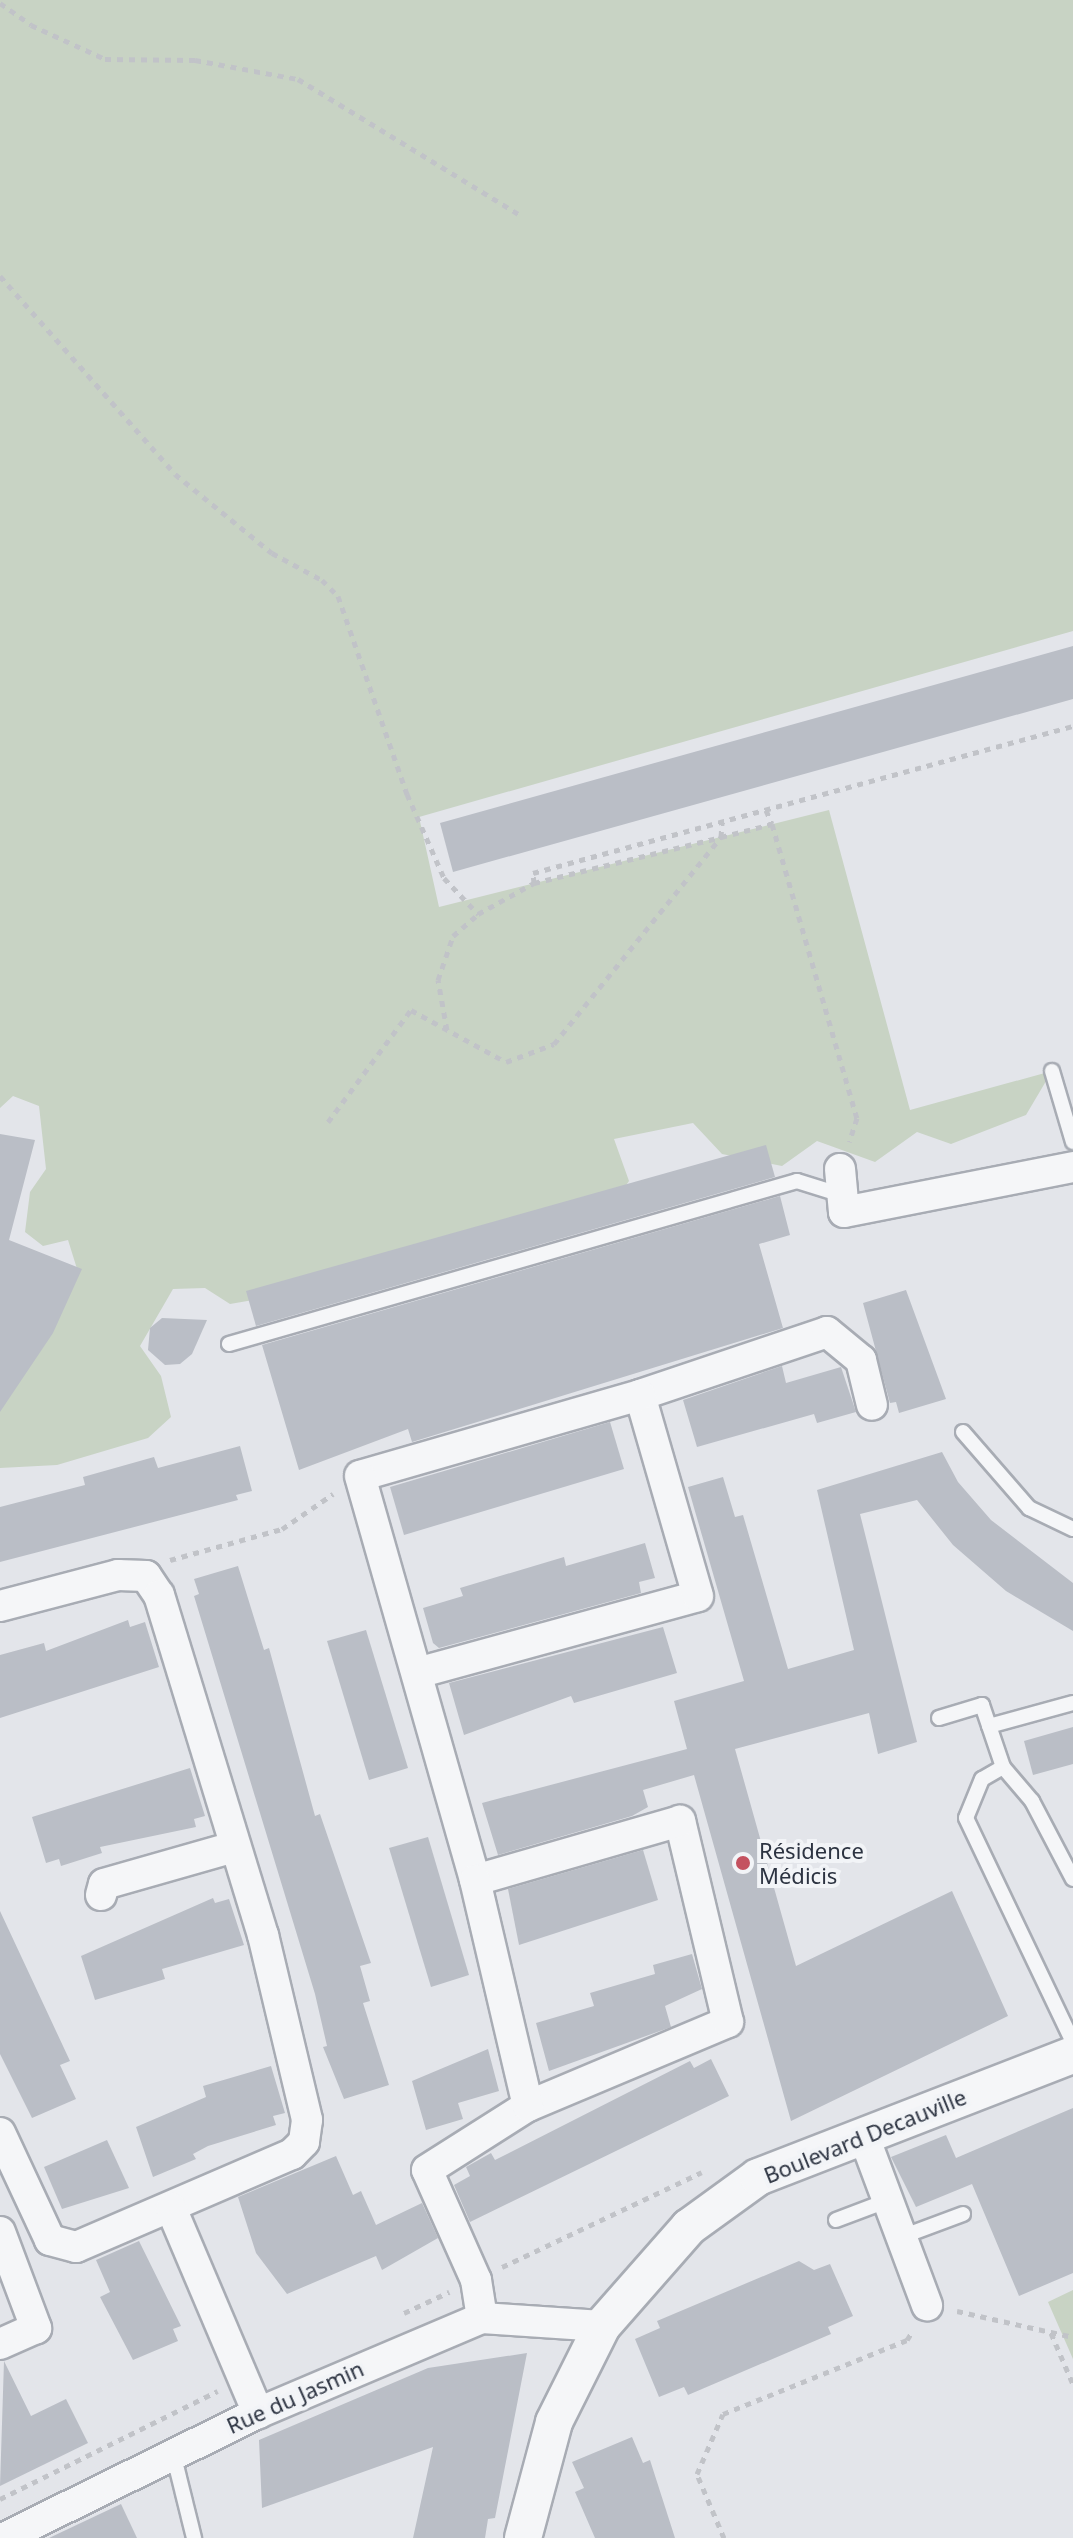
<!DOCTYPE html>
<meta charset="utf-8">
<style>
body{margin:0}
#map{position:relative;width:1073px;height:2538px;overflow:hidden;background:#e3e5ea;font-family:"Noto Sans",sans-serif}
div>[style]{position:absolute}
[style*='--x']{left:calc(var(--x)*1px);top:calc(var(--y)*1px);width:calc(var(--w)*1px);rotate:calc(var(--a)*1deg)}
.green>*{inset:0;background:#c8d3c4}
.building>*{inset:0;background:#babec6}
.path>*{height:5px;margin-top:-2.5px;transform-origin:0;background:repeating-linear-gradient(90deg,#c1c3c8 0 6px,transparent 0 12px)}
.roads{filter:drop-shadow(2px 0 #a8acb4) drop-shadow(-2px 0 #a8acb4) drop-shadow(0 2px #a8acb4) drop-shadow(0 -2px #a8acb4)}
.service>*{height:14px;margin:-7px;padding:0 7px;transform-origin:7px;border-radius:7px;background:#f5f6f8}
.minor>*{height:30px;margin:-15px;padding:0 15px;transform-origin:15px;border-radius:15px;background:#f5f6f8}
.tertiary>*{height:36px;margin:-18px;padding:0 18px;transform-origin:18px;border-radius:18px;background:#f5f6f8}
.dots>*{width:22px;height:22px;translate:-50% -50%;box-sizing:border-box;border:4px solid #f2f4f7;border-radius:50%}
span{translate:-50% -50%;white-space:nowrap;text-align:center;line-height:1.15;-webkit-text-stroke:8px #f2f4f7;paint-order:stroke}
.poi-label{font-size:22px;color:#2c3341}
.left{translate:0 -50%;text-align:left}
.street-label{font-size:22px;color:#2c3341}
</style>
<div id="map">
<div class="green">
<div style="clip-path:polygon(0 0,1073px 0,1073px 631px,419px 817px,439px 907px,829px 810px,910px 1110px,1052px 1071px,1026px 1115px,951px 1144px,917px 1132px,875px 1162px,817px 1141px,782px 1166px,722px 1154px,693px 1123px,614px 1139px,629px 1181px,599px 1224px,377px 1278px,230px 1304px,205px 1288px,173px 1289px,140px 1346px,161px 1376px,171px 1417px,148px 1438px,57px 1465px,0 1468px,0 1405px,78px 1272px,68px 1240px,43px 1246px,25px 1232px,30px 1192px,46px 1169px,39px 1106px,13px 1096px,0 1108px)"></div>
<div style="clip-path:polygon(1073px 2290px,1073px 2359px,1048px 2302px)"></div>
</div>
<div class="building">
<div style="clip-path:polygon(1073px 646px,1073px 699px,453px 872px,440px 823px)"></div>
<div style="clip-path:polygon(0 1134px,35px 1140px,9px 1240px,82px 1269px,53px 1333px,0 1412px)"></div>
<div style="clip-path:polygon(766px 1145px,775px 1177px,256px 1326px,246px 1291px)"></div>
<div style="clip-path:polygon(780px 1196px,790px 1235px,759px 1244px,783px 1328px,412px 1442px,408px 1429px,299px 1470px,262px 1345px)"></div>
<div style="clip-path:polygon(906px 1290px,946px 1399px,899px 1413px,896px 1402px,890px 1403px,863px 1303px)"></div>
<div style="clip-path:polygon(162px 1318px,207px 1320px,192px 1354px,180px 1364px,165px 1365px,148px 1350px,150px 1328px)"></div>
<div style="clip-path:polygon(782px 1366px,786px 1383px,841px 1367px,856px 1412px,817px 1423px,814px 1414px,697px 1447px,683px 1400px)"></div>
<div style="clip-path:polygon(610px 1422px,624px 1469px,404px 1535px,390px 1487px)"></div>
<div style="clip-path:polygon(240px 1446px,252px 1491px,236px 1495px,238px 1500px,0 1562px,0 1507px,85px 1485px,83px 1477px,154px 1457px,158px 1468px)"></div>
<div style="clip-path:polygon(942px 1452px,958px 1482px,991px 1520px,1073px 1583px,1073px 1631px,1006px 1591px,953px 1545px,917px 1500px,860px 1514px,917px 1742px,878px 1754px,869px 1713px,735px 1749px,796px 1966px,952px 1891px,1008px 2016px,791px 2121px,694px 1775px,643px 1790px,648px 1807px,632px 1816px,498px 1855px,482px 1803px,687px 1749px,674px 1701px,744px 1681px,688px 1487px,723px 1477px,735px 1517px,743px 1515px,788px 1669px,854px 1650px,817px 1490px)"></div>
<div style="clip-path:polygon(645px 1543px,655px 1578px,639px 1582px,641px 1593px,439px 1648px,433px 1643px,423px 1608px,463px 1596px,460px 1588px,564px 1557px,566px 1566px)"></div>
<div style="clip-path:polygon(238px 1566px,264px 1650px,269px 1648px,315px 1816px,320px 1814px,371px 1963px,360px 1966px,370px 2001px,363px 2003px,389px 2085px,344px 2099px,323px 2047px,327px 2046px,315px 1994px,194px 1596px,199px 1594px,194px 1579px)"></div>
<div style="clip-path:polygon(128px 1620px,130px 1627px,145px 1622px,159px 1667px,0 1718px,0 1655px,44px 1643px,46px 1651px)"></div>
<div style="clip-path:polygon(663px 1627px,677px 1673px,574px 1703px,571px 1696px,464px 1735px,449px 1683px)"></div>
<div style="clip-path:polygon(366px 1630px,408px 1768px,369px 1780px,327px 1641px)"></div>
<div style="clip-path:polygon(1073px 1727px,1073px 1764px,1033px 1775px,1024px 1741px)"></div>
<div style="clip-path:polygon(190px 1768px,205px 1816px,194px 1819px,196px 1827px,100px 1847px,102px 1853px,61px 1866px,59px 1859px,46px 1863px,32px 1817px)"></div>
<div style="clip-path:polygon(428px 1837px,469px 1975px,431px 1987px,389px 1848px)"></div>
<div style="clip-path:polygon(643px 1850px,658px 1900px,519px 1945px,508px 1889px)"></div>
<div style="clip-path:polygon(213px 1898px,215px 1903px,229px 1899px,244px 1945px,162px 1969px,165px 1979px,95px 2000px,81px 1956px)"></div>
<div style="clip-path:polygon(0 1911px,70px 2061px,60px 2065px,76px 2099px,32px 2118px,0 2054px)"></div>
<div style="clip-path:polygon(692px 1954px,702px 1989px,665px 2006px,671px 2027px,549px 2071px,536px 2023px,594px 2006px,590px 1993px,655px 1974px,653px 1965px)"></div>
<div style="clip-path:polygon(488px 2049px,499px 2091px,458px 2103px,463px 2119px,426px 2130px,412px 2081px)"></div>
<div style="clip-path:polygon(711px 2059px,729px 2096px,470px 2222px,454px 2185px,470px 2176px,466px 2167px,491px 2153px,495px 2160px,690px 2061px,694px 2068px)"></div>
<div style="clip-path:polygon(271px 2066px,285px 2113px,273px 2116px,276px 2125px,208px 2146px,193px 2154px,196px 2159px,153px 2177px,136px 2127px,206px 2097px,203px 2086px)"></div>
<div style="clip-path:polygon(1073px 2108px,1073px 2273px,1019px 2296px,972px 2184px,916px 2207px,891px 2157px,946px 2135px,956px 2158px)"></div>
<div style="clip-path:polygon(107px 2140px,129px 2188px,62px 2209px,44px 2167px)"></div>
<div style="clip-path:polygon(336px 2156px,353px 2195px,361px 2191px,376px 2225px,422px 2203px,438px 2238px,382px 2270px,376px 2256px,287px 2294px,256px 2253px,238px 2197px)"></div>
<div style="clip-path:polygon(139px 2241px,181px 2326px,173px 2329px,178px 2341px,133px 2360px,100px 2297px,110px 2292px,96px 2260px)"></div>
<div style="clip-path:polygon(799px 2261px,814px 2270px,830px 2264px,853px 2316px,828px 2327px,831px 2334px,688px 2395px,684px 2387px,659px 2397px,635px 2339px,660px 2328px,657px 2321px)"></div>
<div style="clip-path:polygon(527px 2353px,495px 2518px,488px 2519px,485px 2538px,413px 2538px,433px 2447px,262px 2508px,259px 2440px,428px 2368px)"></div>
<div style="clip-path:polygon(4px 2361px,31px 2416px,66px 2399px,88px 2443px,0 2486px)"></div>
<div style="clip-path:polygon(632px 2437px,643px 2463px,650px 2460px,675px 2538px,595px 2538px,575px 2492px,584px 2488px,572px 2462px)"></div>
<div style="clip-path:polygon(121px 2504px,137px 2538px,49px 2538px)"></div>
</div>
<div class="path">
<div style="--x:0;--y:3;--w:38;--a:35"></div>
<div style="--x:31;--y:25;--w:81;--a:24.7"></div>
<div style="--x:105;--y:59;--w:90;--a:0.6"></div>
<div style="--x:195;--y:60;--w:105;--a:10.5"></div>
<div style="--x:298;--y:79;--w:263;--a:31.5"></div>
<div style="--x:0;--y:276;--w:264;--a:48.5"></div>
<div style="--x:175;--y:474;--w:125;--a:39.2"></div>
<div style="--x:272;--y:553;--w:57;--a:28.4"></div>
<div style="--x:322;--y:580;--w:23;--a:45"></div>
<div style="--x:338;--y:596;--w:210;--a:70.8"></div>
<div style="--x:407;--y:794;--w:92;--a:66.2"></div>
<div style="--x:444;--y:878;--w:50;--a:46.6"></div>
<div style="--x:766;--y:810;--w:15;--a:67"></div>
<div style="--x:534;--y:883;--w:10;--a:-96"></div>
<div style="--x:533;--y:873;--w:560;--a:-15.23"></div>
<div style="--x:447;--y:1030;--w:51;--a:-100.2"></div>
<div style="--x:438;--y:980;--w:46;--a:-71.2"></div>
<div style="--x:453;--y:936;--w:33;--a:-41"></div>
<div style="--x:478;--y:914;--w:64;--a:-29"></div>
<div style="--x:534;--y:883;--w:193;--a:-13.8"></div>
<div style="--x:721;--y:837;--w:15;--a:-86"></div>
<div style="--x:328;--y:1122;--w:139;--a:-53.5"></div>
<div style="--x:411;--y:1010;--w:108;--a:28.7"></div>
<div style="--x:506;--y:1062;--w:51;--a:-20.6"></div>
<div style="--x:554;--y:1044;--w:266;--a:-51.1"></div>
<div style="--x:721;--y:837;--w:53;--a:-14.3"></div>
<div style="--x:772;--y:824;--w:306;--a:73.9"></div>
<div style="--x:857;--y:1118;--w:25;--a:108"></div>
<div style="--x:170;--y:1560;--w:116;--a:-15.5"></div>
<div style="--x:282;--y:1529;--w:62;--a:-34.5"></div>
<div style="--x:502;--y:2267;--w:221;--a:-25.4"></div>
<div style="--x:957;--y:2311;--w:119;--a:12.6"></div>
<div style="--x:404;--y:2313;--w:50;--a:-25"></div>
<div style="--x:1051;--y:2333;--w:56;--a:66.7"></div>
<div style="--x:0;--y:2499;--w:243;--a:-26.4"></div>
<div style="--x:724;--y:2538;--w:69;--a:-112.9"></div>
<div style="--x:697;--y:2474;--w:65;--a:-66.6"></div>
<div style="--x:723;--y:2414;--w:198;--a:-21.9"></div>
<div style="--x:907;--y:2340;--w:9;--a:-58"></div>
</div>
<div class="roads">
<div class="service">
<div style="--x:1052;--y:1071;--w:74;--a:73.5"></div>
<div style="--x:229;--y:1344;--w:591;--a:-16.01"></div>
<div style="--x:797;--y:1181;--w:47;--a:17.3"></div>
<div style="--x:963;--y:1432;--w:101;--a:49"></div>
<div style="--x:1029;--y:1508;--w:49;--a:25.5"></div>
<div style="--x:939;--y:1718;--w:45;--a:-16.8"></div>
<div style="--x:982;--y:1705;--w:65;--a:71.3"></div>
<div style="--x:1003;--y:1767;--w:24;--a:150"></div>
<div style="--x:982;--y:1779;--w:42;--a:112.3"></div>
<div style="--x:966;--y:1818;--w:248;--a:64.5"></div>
<div style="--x:989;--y:1726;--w:87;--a:-15.3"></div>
<div style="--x:1003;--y:1767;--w:45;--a:49.5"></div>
<div style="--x:1032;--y:1801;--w:88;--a:62.3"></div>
<div style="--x:836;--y:2220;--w:57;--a:-20.7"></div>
<div style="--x:904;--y:2236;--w:63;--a:-20.4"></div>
<div style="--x:173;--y:2453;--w:88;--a:76.1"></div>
</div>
<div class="minor">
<div style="--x:840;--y:1169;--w:43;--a:84.7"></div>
<div style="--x:844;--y:1212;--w:233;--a:-11.1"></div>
<div style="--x:640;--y:1395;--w:197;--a:-18.6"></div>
<div style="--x:827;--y:1332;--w:44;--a:39.5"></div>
<div style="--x:861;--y:1360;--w:46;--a:76.3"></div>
<div style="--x:0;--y:1606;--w:122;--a:-14.7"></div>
<div style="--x:118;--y:1575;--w:28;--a:2"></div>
<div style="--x:146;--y:1576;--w:23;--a:56"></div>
<div style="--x:159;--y:1595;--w:356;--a:73"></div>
<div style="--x:263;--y:1935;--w:190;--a:76.6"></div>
<div style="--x:307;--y:2120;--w:22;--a:98"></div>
<div style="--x:304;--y:2142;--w:17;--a:135"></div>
<div style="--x:292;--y:2154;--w:235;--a:156.7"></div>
<div style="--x:76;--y:2247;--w:27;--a:-165"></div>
<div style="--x:50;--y:2240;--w:118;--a:-115"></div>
<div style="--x:417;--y:1673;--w:291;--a:-15.3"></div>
<div style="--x:698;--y:1596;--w:209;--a:-106.1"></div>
<div style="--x:640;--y:1395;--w:291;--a:163.9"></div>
<div style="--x:360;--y:1476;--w:420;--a:74.1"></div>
<div style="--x:101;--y:1895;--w:11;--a:-75"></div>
<div style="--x:104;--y:1884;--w:135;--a:-15.9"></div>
<div style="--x:863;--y:2134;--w:183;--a:69.5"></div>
<div style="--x:171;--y:2208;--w:223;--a:67"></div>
<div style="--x:0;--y:2232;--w:103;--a:69.4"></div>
<div style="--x:36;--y:2328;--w:39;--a:156"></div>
<div style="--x:482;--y:2318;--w:38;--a:-99"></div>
<div style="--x:476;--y:2280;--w:120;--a:-114"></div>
<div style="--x:427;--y:2170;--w:120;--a:-32.4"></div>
<div style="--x:528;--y:2106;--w:217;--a:-22.8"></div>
<div style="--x:728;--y:2022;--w:207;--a:-103.4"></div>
<div style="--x:680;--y:1821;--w:213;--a:163.9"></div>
<div style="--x:475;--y:1880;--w:232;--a:76.8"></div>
<div style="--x:4;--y:2538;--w:283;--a:-26.2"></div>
<div style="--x:258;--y:2413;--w:243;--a:-23"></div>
<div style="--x:482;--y:2318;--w:120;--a:3.8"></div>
</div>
<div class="tertiary">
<div style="--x:523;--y:2538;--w:120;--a:-75"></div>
<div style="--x:554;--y:2422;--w:107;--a:-63.4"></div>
<div style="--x:602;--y:2326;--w:132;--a:-48.7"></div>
<div style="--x:689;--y:2227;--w:85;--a:-35.9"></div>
<div style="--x:758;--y:2177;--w:338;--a:-21.2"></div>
</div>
</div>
<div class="dots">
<div style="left:743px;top:1863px;background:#c45260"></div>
</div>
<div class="poi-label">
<span class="left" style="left:759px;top:1863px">Résidence<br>Médicis</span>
</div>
<div class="street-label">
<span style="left:865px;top:2136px;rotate:-22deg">Boulevard Decauville</span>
<span style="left:295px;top:2397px;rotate:-24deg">Rue du Jasmin</span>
</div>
</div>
